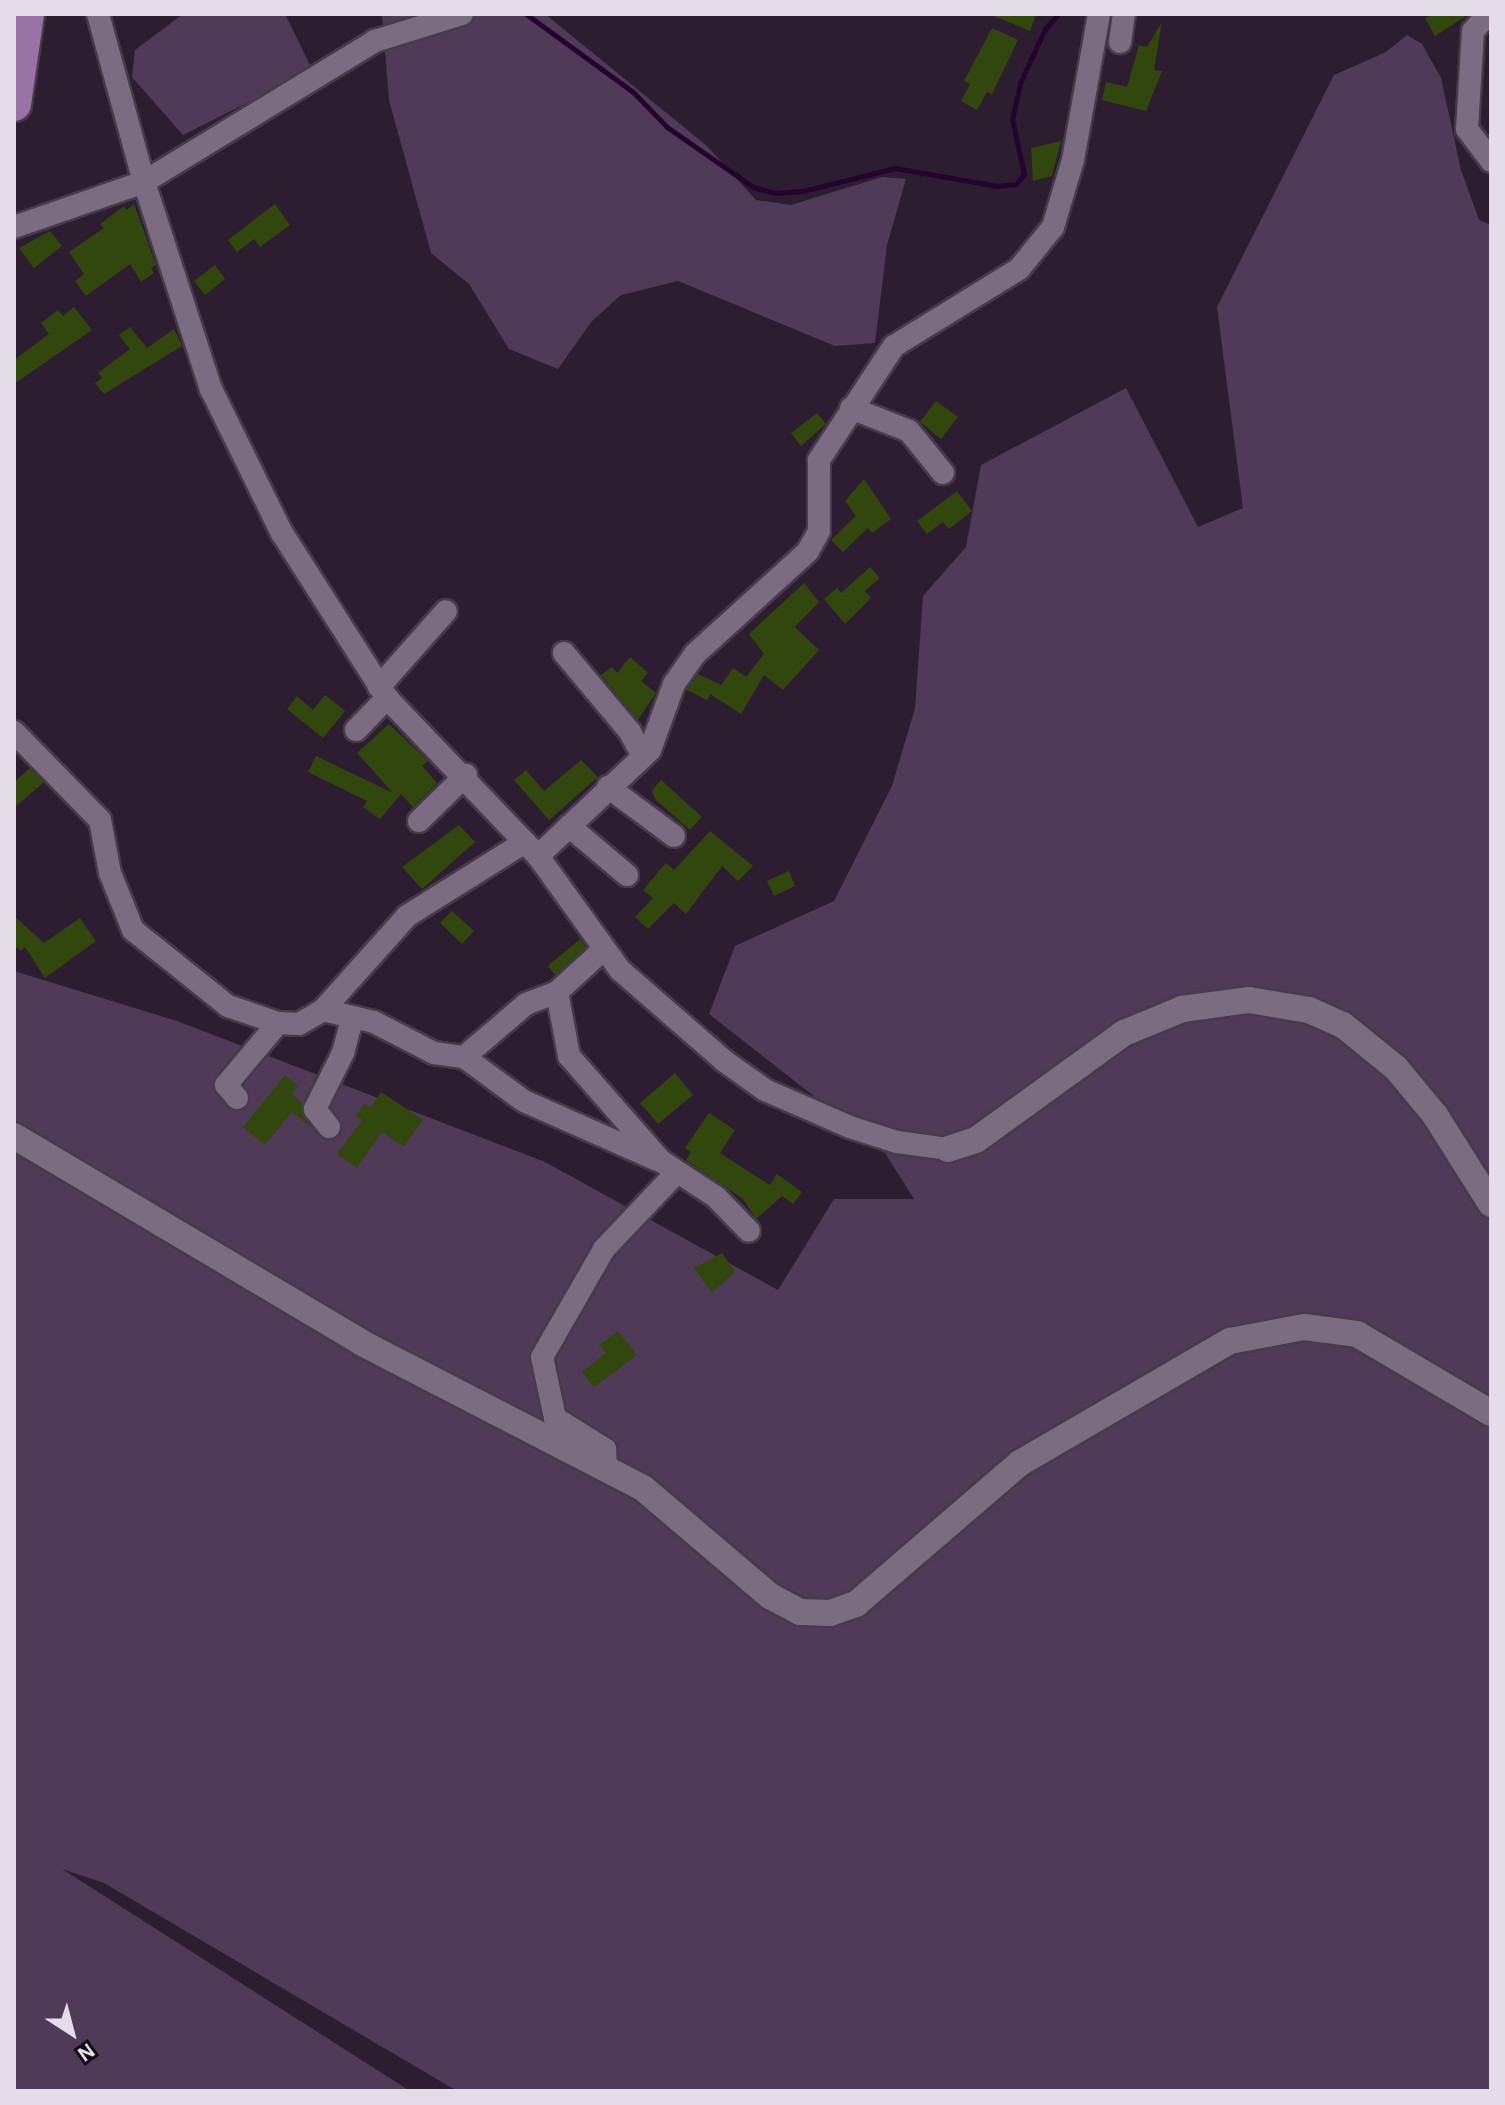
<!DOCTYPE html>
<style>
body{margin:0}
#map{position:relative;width:1505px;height:2105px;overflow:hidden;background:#2c1e30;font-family:"Alegreya Sans",sans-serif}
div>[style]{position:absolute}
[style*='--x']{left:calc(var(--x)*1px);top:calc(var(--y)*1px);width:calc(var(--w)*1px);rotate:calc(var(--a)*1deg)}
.green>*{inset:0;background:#4f3b57}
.stream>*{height:5px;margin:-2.5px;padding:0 2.5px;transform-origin:2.5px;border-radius:2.5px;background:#24032e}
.building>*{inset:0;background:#31470e}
.roads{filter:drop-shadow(2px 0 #463b4a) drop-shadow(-2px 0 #463b4a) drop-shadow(0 2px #463b4a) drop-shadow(0 -2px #463b4a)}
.minor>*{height:22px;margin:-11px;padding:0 11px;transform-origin:11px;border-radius:11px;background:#7c6c81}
.tertiary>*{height:26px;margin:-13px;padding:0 13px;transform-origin:13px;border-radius:13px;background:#7c6c81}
.primary>*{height:34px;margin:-17px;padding:0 17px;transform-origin:17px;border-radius:17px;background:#9973a6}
span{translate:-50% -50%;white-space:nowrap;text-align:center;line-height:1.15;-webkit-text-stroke:8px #110b13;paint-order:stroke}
.frame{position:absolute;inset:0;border:16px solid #e5dce9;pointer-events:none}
.north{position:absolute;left:32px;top:1993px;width:80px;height:80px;-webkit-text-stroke:6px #110b13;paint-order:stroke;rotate:144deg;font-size:22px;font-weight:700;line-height:32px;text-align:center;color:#e5dce9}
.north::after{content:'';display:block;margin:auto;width:28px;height:36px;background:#e5dce9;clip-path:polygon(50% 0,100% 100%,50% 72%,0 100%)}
</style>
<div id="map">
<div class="green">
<div style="clip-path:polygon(183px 14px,285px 14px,310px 65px,298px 77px,183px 135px,132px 77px,135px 50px)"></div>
<div style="clip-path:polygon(382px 14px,545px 14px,707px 146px,756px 200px,791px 205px,882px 177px,906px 179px,887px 245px,875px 343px,835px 346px,678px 281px,621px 295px,592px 321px,558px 369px,509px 349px,469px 284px,431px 253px,389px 100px)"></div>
<div style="clip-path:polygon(1407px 35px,1422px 44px,1441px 78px,1461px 170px,1479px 220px,1491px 225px,1491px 2091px,457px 2091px,104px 1883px,62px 1869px,410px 2091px,14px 2091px,14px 971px,177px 1021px,545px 1162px,778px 1290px,834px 1199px,914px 1199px,883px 1150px,709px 1014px,735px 946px,834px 901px,892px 786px,915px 708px,923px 596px,966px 547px,981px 465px,1126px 388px,1198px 527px,1243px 508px,1217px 307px,1334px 75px,1386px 52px)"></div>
</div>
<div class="stream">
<div style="--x:526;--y:14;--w:132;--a:36.1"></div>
<div style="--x:633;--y:92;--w:49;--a:45.8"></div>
<div style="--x:667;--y:127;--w:105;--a:34.9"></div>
<div style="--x:753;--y:187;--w:24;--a:15"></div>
<div style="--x:776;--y:193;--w:27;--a:-4"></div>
<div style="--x:803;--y:191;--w:95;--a:-14"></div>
<div style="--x:895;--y:168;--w:104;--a:10"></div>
<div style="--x:997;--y:186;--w:19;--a:-6"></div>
<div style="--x:1016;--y:184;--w:13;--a:-51"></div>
<div style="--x:1024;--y:174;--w:56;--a:-102.3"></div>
<div style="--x:1012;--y:119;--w:37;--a:-77"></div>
<div style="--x:1020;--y:83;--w:60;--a:-65.2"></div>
<div style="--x:1045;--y:29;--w:20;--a:-49"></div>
</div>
<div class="building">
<div style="clip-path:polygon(989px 14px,1036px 14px,1030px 31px)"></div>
<div style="clip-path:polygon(1434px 14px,1469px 14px,1435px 36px,1425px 18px)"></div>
<div style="clip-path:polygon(1162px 22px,1154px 70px,1162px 71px,1146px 111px,1102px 100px,1106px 82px,1127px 87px,1139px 45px,1147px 47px)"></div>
<div style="clip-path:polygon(992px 28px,1018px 40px,992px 94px,987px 92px,977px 110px,961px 101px,970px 84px,964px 81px)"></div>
<div style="clip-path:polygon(1061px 141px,1052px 176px,1033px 181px,1031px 148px)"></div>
<div style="clip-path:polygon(134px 204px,156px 265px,151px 268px,154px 273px,141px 282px,130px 264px,86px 296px,75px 281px,84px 274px,69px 252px,104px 228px,100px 224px,124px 206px,126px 210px)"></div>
<div style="clip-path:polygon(275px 204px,290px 225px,260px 247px,254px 239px,237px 252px,228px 240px)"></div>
<div style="clip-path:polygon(50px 231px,62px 246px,34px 268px,19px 248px)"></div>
<div style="clip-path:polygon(215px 265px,225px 279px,205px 295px,194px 281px)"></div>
<div style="clip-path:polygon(74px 307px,92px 330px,14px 384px,14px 360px,49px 334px,41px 323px,58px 310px,63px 316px)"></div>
<div style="clip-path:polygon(130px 327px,147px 348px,174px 329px,182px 346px,104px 394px,95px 383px,102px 378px,98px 373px,130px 349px,119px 335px)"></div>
<div style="clip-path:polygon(936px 401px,958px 417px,941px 439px,920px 422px)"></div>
<div style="clip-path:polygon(817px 413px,826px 424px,801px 446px,791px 433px)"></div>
<div style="clip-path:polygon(864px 479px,891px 519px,872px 533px,868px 528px,843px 552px,831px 540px,856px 516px,845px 501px)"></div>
<div style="clip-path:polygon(957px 491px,972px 511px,949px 529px,943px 522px,927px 534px,917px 521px)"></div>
<div style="clip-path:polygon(870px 567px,880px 578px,865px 591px,871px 598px,845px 624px,824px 599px,837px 588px,841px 593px)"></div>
<div style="clip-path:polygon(804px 583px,819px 602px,795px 627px,819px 650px,783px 690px,764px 675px,741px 714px,710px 694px,707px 700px,687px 690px,698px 674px,721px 685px,733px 668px,746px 677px,764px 654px,749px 634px)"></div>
<div style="clip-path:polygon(630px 657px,648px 673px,641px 681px,656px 693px,638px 720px,601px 675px,612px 667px,617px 673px)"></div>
<div style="clip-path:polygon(325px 695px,345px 711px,323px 738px,287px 709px,297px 696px,313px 710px)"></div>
<div style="clip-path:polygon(389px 724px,428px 761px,422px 766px,437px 783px,413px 807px,401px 794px,380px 819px,363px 807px,367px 801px,308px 772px,316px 756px,393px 793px,357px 753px)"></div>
<div style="clip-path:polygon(581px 760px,598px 777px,549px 820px,514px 780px,526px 770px,544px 791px)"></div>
<div style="clip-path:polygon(30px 768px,44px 782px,14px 808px,14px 782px)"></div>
<div style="clip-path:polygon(661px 780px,702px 817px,690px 830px,655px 799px,652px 790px)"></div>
<div style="clip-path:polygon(459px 825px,475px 842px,422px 889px,402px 867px)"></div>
<div style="clip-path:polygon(710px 831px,753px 866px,738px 881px,722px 866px,686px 914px,674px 903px,648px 929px,635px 917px,653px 898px,643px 890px,666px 863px,674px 870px)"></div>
<div style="clip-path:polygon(789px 871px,795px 886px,774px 896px,767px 881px)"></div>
<div style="clip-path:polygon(452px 911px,474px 931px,462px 944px,440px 923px)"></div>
<div style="clip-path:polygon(14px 916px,44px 943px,80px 918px,96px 941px,45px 978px,25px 947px,21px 951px,14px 945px)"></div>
<div style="clip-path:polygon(580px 939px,586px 947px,555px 975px,548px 966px)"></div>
<div style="clip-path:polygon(675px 1073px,693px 1095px,658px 1124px,640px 1103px)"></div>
<div style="clip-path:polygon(285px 1075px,298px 1086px,292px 1094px,302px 1103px,312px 1128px,292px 1112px,265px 1145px,243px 1127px)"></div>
<div style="clip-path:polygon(381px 1092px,423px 1120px,404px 1147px,382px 1132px,357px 1168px,337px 1154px,362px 1120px,356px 1116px,364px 1104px,370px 1108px)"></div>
<div style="clip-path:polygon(709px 1113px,735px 1130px,720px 1153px,770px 1185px,777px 1174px,802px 1192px,793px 1204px,782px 1196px,756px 1219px,743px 1199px,686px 1160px,691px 1152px,685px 1148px)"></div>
<div style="clip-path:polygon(722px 1253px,735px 1272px,712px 1293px,694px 1268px)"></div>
<div style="clip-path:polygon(618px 1331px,637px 1355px,594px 1387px,582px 1372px,606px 1353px,599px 1345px)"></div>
</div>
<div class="roads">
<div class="minor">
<div style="--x:98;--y:14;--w:174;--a:74.7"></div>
<div style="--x:144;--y:182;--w:218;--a:72.1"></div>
<div style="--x:211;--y:389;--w:161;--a:63.8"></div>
<div style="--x:282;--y:533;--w:196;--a:57.5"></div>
<div style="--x:387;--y:698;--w:219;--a:46.3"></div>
<div style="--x:538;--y:856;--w:140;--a:54.3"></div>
<div style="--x:620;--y:970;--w:137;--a:41.1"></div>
<div style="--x:723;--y:1060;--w:52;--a:35.5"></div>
<div style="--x:765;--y:1090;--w:93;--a:23.5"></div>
<div style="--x:850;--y:1127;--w:49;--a:17.7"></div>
<div style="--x:897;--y:1142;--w:51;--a:7.8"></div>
<div style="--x:1488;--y:14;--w:23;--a:131"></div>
<div style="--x:1473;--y:31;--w:98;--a:93.5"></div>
<div style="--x:1467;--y:129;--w:40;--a:53"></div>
<div style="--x:1120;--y:42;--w:28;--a:-82"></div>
<div style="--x:14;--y:227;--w:138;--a:-19.1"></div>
<div style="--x:144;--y:182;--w:271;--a:-31.4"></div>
<div style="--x:375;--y:41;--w:91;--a:-17.2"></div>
<div style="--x:851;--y:408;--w:62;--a:21.6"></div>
<div style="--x:909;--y:431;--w:54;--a:51"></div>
<div style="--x:564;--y:653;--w:103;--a:50.1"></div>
<div style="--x:630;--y:732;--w:27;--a:62"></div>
<div style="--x:379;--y:687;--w:101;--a:-48.6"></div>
<div style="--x:356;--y:730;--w:45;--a:-45.9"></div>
<div style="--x:14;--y:732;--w:123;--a:45.7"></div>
<div style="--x:100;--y:820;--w:54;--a:79.3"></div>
<div style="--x:110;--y:873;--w:61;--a:68"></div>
<div style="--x:133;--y:930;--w:122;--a:38.7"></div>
<div style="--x:228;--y:1006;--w:53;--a:18.8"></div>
<div style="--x:278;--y:1023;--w:21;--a:3"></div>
<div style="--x:299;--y:1024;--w:28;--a:-30"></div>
<div style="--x:323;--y:1010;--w:126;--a:-48.2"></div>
<div style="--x:407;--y:916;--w:139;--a:-32.1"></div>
<div style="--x:608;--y:787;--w:82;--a:36.6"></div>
<div style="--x:419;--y:821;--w:66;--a:-44.4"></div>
<div style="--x:569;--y:826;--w:76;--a:40.2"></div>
<div style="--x:538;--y:856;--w:154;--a:-43.4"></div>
<div style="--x:650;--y:750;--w:70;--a:-70"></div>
<div style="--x:674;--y:684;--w:37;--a:-55"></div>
<div style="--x:695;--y:654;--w:153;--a:-42.3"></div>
<div style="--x:808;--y:551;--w:23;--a:-61"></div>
<div style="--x:819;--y:531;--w:71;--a:-90"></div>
<div style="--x:819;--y:460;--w:136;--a:-56.7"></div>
<div style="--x:894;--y:346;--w:147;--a:-31.6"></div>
<div style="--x:1019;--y:269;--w:54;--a:-51"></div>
<div style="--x:1053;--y:227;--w:70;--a:-73.4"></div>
<div style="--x:1073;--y:160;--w:148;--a:-79.9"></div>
<div style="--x:604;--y:949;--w:64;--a:137.5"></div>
<div style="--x:557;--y:992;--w:65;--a:79.4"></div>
<div style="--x:569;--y:1056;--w:140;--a:48.8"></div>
<div style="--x:661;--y:1161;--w:66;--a:33.2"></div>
<div style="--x:716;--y:1197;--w:47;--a:45.9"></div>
<div style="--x:323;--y:1010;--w:52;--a:13.2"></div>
<div style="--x:374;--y:1022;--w:68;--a:27.3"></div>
<div style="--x:434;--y:1053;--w:30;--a:8"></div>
<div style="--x:464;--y:1057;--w:74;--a:36.3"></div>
<div style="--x:524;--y:1101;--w:145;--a:23.9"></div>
<div style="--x:464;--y:1057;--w:82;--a:-40.5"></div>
<div style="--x:526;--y:1004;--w:33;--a:-21"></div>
<div style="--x:237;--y:1098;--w:17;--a:-130"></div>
<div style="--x:226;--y:1085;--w:81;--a:-50"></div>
<div style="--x:329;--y:1127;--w:23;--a:-128"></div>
<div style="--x:315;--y:1109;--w:63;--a:-63.4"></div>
<div style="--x:343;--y:1053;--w:34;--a:-75"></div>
<div style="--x:606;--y:1467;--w:18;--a:-93"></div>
<div style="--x:605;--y:1449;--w:59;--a:-148.2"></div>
<div style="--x:555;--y:1418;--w:62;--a:-102"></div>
<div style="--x:542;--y:1357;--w:125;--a:-60.1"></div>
<div style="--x:604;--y:1249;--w:105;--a:-46.5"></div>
</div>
<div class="tertiary">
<div style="--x:14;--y:1136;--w:405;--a:30.7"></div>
<div style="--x:362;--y:1343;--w:316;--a:27.3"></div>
<div style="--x:643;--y:1488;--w:167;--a:40.4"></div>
<div style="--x:770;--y:1596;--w:34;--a:28"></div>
<div style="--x:800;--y:1612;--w:30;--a:2"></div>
<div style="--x:830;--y:1613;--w:28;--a:-19"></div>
<div style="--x:856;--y:1604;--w:216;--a:-40.7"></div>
<div style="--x:1020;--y:1463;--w:243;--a:-30.2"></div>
<div style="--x:1230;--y:1341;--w:75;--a:-10.7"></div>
<div style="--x:1304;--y:1327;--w:53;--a:7.5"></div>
<div style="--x:1357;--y:1334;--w:156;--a:30.5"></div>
<div style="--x:948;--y:1149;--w:29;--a:-18"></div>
<div style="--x:976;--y:1140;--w:183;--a:-35.9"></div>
<div style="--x:1124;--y:1033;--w:63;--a:-22.5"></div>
<div style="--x:1182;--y:1009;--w:68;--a:-7.7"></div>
<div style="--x:1249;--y:1000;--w:61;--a:9.5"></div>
<div style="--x:1309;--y:1010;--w:37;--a:24"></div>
<div style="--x:1343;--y:1025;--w:68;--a:39.1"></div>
<div style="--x:1396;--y:1068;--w:61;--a:50.3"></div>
<div style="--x:1435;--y:1115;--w:105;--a:57.8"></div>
</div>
<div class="primary">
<div style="--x:14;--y:104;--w:91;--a:-81.8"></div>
</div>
</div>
<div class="frame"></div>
<div class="north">N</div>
</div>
